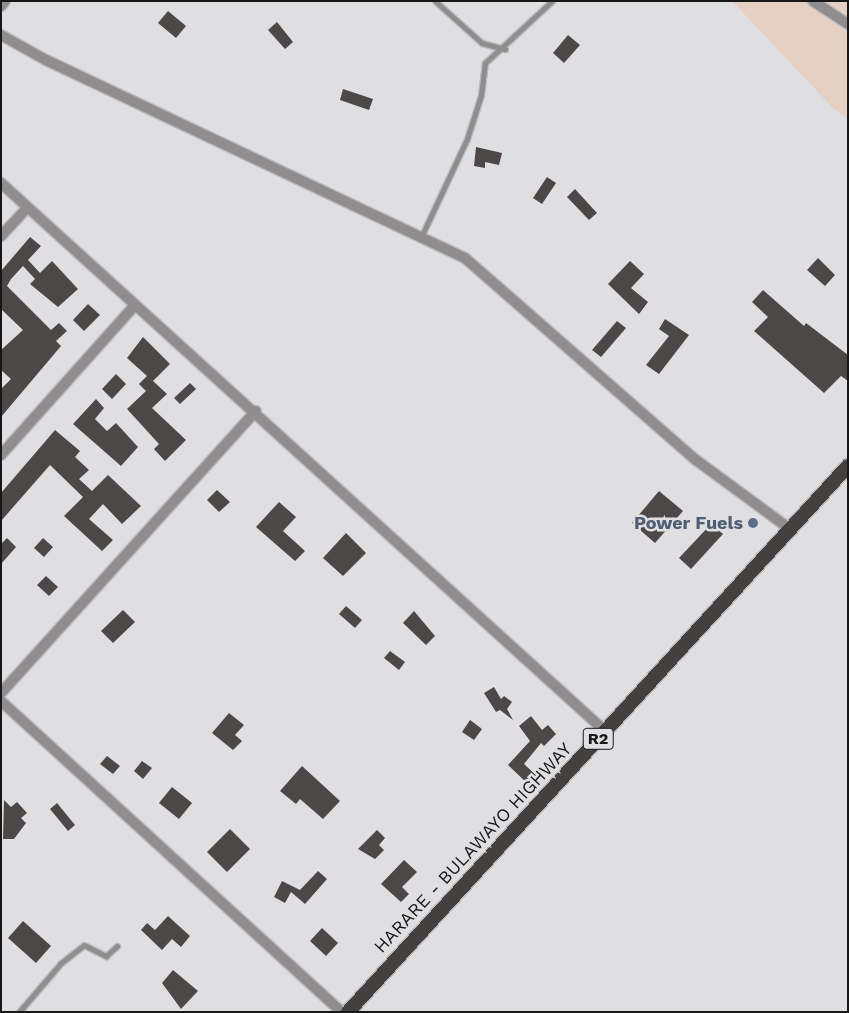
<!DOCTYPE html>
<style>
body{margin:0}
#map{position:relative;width:849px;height:1013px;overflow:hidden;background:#dfdee1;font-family:"Work Sans",sans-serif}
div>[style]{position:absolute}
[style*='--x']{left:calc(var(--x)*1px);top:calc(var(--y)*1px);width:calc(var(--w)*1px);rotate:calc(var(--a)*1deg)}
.industrial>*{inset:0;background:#e5d0c3}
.building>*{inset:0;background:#4b4847}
.roads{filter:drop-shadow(1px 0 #bbbabd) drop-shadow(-1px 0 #bbbabd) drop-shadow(0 1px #bbbabd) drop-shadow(0 -1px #bbbabd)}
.service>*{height:5px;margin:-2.5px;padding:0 2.5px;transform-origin:2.5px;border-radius:2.5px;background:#8f8d8d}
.minor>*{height:10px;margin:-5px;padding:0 5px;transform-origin:5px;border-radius:5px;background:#8f8d8d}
.trunk>*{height:14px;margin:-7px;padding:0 7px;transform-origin:7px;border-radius:7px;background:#434040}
.dots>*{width:14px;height:14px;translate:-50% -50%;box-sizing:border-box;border:2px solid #dfdee1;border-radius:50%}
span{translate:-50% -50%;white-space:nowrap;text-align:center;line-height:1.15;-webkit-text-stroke:5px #dfdee1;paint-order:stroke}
.shield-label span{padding:1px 4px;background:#dfdee1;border:1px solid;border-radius:4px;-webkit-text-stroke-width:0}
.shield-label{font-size:16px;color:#181718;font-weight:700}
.service-label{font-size:18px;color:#4e5e75;font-weight:700}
.right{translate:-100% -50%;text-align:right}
.street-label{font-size:18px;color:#181718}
.frame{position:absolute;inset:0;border:2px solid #181718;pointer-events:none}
</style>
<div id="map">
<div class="industrial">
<div style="clip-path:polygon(732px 1px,848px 1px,848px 119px,834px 109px)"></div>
</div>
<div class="building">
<div style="clip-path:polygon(168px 11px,186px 26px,176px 38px,158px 23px)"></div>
<div style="clip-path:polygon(277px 22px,293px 42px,285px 49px,268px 30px)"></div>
<div style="clip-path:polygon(568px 35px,580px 45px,564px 63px,553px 53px)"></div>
<div style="clip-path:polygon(343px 89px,373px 99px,369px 110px,340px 100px)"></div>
<div style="clip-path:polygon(476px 147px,502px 153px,499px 165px,485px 162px,485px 168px,474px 166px)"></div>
<div style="clip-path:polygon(547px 177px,556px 183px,542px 204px,533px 198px)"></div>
<div style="clip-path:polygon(575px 189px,597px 213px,589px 220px,567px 197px)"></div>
<div style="clip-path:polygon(30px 237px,41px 246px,28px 260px,40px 273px,52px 261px,78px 289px,58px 307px,30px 284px,35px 279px,23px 266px,11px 279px,7px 286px,51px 330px,59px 323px,67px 331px,56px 341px,61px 346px,1px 417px,1px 389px,11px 379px,1px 370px,1px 350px,23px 330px,1px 309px,1px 271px)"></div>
<div style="clip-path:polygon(818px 258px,835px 275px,825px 286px,807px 270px)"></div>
<div style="clip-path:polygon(630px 261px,644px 274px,631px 288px,648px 302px,639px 314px,608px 284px)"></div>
<div style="clip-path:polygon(763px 290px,804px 326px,806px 323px,848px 355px,848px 381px,841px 376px,824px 393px,754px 331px,768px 317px,752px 302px)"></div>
<div style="clip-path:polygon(88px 304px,100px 315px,84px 331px,73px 320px)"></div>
<div style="clip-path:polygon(665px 319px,689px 335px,659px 374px,646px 365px,669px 336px,659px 329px)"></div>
<div style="clip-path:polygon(617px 321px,626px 328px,601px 357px,592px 350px)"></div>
<div style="clip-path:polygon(143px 337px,170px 364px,153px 381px,167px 394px,152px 408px,186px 440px,165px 461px,154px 449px,159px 444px,127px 409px,146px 391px,139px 384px,147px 376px,127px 358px)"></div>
<div style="clip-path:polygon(116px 374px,126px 384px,112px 399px,102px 389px)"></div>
<div style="clip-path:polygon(190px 383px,196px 389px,180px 404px,174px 398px)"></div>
<div style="clip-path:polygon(96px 399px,104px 408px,95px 419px,107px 431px,116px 423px,138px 447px,121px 466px,73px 424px)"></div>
<div style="clip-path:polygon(55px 430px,80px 451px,75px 457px,89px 470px,79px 479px,92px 491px,108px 475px,141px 506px,122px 524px,103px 504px,89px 519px,113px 540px,102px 551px,64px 516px,83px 497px,50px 465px,1px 521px,1px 493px)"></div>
<div style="clip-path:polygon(217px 490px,230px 502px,219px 512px,207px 500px)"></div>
<div style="clip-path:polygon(659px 491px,683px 511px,655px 543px,632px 523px)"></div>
<div style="clip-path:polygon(279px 502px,296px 517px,283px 531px,305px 551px,295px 561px,256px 527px)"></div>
<div style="clip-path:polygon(711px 524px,723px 534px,691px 569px,679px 558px)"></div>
<div style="clip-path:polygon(346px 533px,366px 553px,343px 576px,323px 558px)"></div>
<div style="clip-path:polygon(7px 538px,16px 547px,1px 564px,1px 544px)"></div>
<div style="clip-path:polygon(43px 538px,53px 547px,44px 557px,34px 548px)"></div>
<div style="clip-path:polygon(46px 576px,58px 587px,49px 596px,37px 585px)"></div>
<div style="clip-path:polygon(346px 606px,362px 620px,355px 628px,339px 614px)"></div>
<div style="clip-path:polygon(123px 610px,135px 622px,113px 643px,101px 631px)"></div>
<div style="clip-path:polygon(414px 611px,435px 636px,426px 645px,403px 623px)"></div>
<div style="clip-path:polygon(390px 651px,405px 662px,399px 670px,384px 658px)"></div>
<div style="clip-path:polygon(494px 687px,501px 699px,504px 696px,512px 702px,507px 709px,513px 720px,500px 710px,496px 712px,484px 693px)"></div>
<div style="clip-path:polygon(229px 713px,244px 725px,235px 735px,242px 741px,233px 750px,212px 733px)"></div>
<div style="clip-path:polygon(531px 716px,542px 730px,548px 725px,556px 734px,544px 746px,541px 743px,524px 764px,538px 777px,529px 785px,508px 765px,530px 741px,519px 726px)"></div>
<div style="clip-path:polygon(470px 720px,482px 729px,474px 740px,462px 732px)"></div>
<div style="clip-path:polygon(107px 756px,120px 766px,113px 774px,100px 764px)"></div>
<div style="clip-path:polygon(142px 761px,152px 768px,143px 779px,134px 771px)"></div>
<div style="clip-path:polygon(302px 766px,340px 801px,323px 819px,300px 799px,296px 804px,280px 791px)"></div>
<div style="clip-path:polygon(172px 787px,192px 803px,179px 819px,159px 803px)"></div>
<div style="clip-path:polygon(4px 800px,11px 807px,17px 802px,27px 813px,21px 818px,26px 823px,14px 839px,3px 839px)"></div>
<div style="clip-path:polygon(57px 803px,75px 825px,68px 831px,50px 809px)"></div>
<div style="clip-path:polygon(230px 829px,250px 849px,227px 872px,207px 852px)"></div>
<div style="clip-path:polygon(377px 830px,385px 838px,379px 845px,384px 850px,375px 859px,358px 849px)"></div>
<div style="clip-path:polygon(404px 860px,417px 872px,402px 887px,409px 894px,401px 902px,381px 884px)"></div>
<div style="clip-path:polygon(318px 871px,327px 879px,305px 904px,291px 892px,285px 903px,274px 897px,282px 881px,300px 890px)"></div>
<div style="clip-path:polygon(168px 916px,190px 936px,181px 947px,172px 939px,162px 950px,141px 930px,147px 923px,155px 930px)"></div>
<div style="clip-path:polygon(23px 921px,51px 946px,36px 963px,8px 938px)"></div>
<div style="clip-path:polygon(322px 928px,338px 943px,326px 956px,310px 941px)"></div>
<div style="clip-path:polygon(173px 970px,198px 991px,181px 1009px,162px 983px)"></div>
</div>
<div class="roads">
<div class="service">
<div style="--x:435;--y:1;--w:63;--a:41.8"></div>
<div style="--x:482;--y:43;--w:24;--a:15"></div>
<div style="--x:422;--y:235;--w:106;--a:-64.9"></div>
<div style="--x:467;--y:139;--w:46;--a:-72.3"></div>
<div style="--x:481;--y:95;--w:32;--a:-83"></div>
<div style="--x:485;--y:63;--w:91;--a:-42.8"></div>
<div style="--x:19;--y:1012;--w:65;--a:-49.4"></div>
<div style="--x:61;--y:963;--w:29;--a:-38"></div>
<div style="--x:84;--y:945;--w:25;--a:27"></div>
<div style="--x:106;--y:956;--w:15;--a:-42"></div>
</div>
<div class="minor">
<div style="--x:813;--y:1;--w:42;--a:33.3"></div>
<div style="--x:1;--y:6;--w:6;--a:-51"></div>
<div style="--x:1;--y:35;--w:51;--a:29.1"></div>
<div style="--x:46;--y:60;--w:463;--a:25.3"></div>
<div style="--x:465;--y:258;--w:307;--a:41.2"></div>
<div style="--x:696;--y:460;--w:117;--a:36.3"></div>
<div style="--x:1;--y:183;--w:816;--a:42.22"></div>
<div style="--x:1;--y:236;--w:38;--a:-47"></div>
<div style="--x:1;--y:455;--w:201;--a:-48.2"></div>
<div style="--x:1;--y:693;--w:380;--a:-47.9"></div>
<div style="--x:1;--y:701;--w:461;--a:42.4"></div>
</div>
<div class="trunk">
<div style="--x:348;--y:1012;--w:740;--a:-47.52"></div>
</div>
</div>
<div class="dots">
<div style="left:753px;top:523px;background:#5c6f8a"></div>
</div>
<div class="shield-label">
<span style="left:598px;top:739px">R2</span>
</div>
<div class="service-label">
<span class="right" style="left:743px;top:523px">Power Fuels</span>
</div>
<div class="street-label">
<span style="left:473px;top:848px;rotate:-47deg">HARARE - BULAWAYO HIGHWAY</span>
</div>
<div class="frame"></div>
</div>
